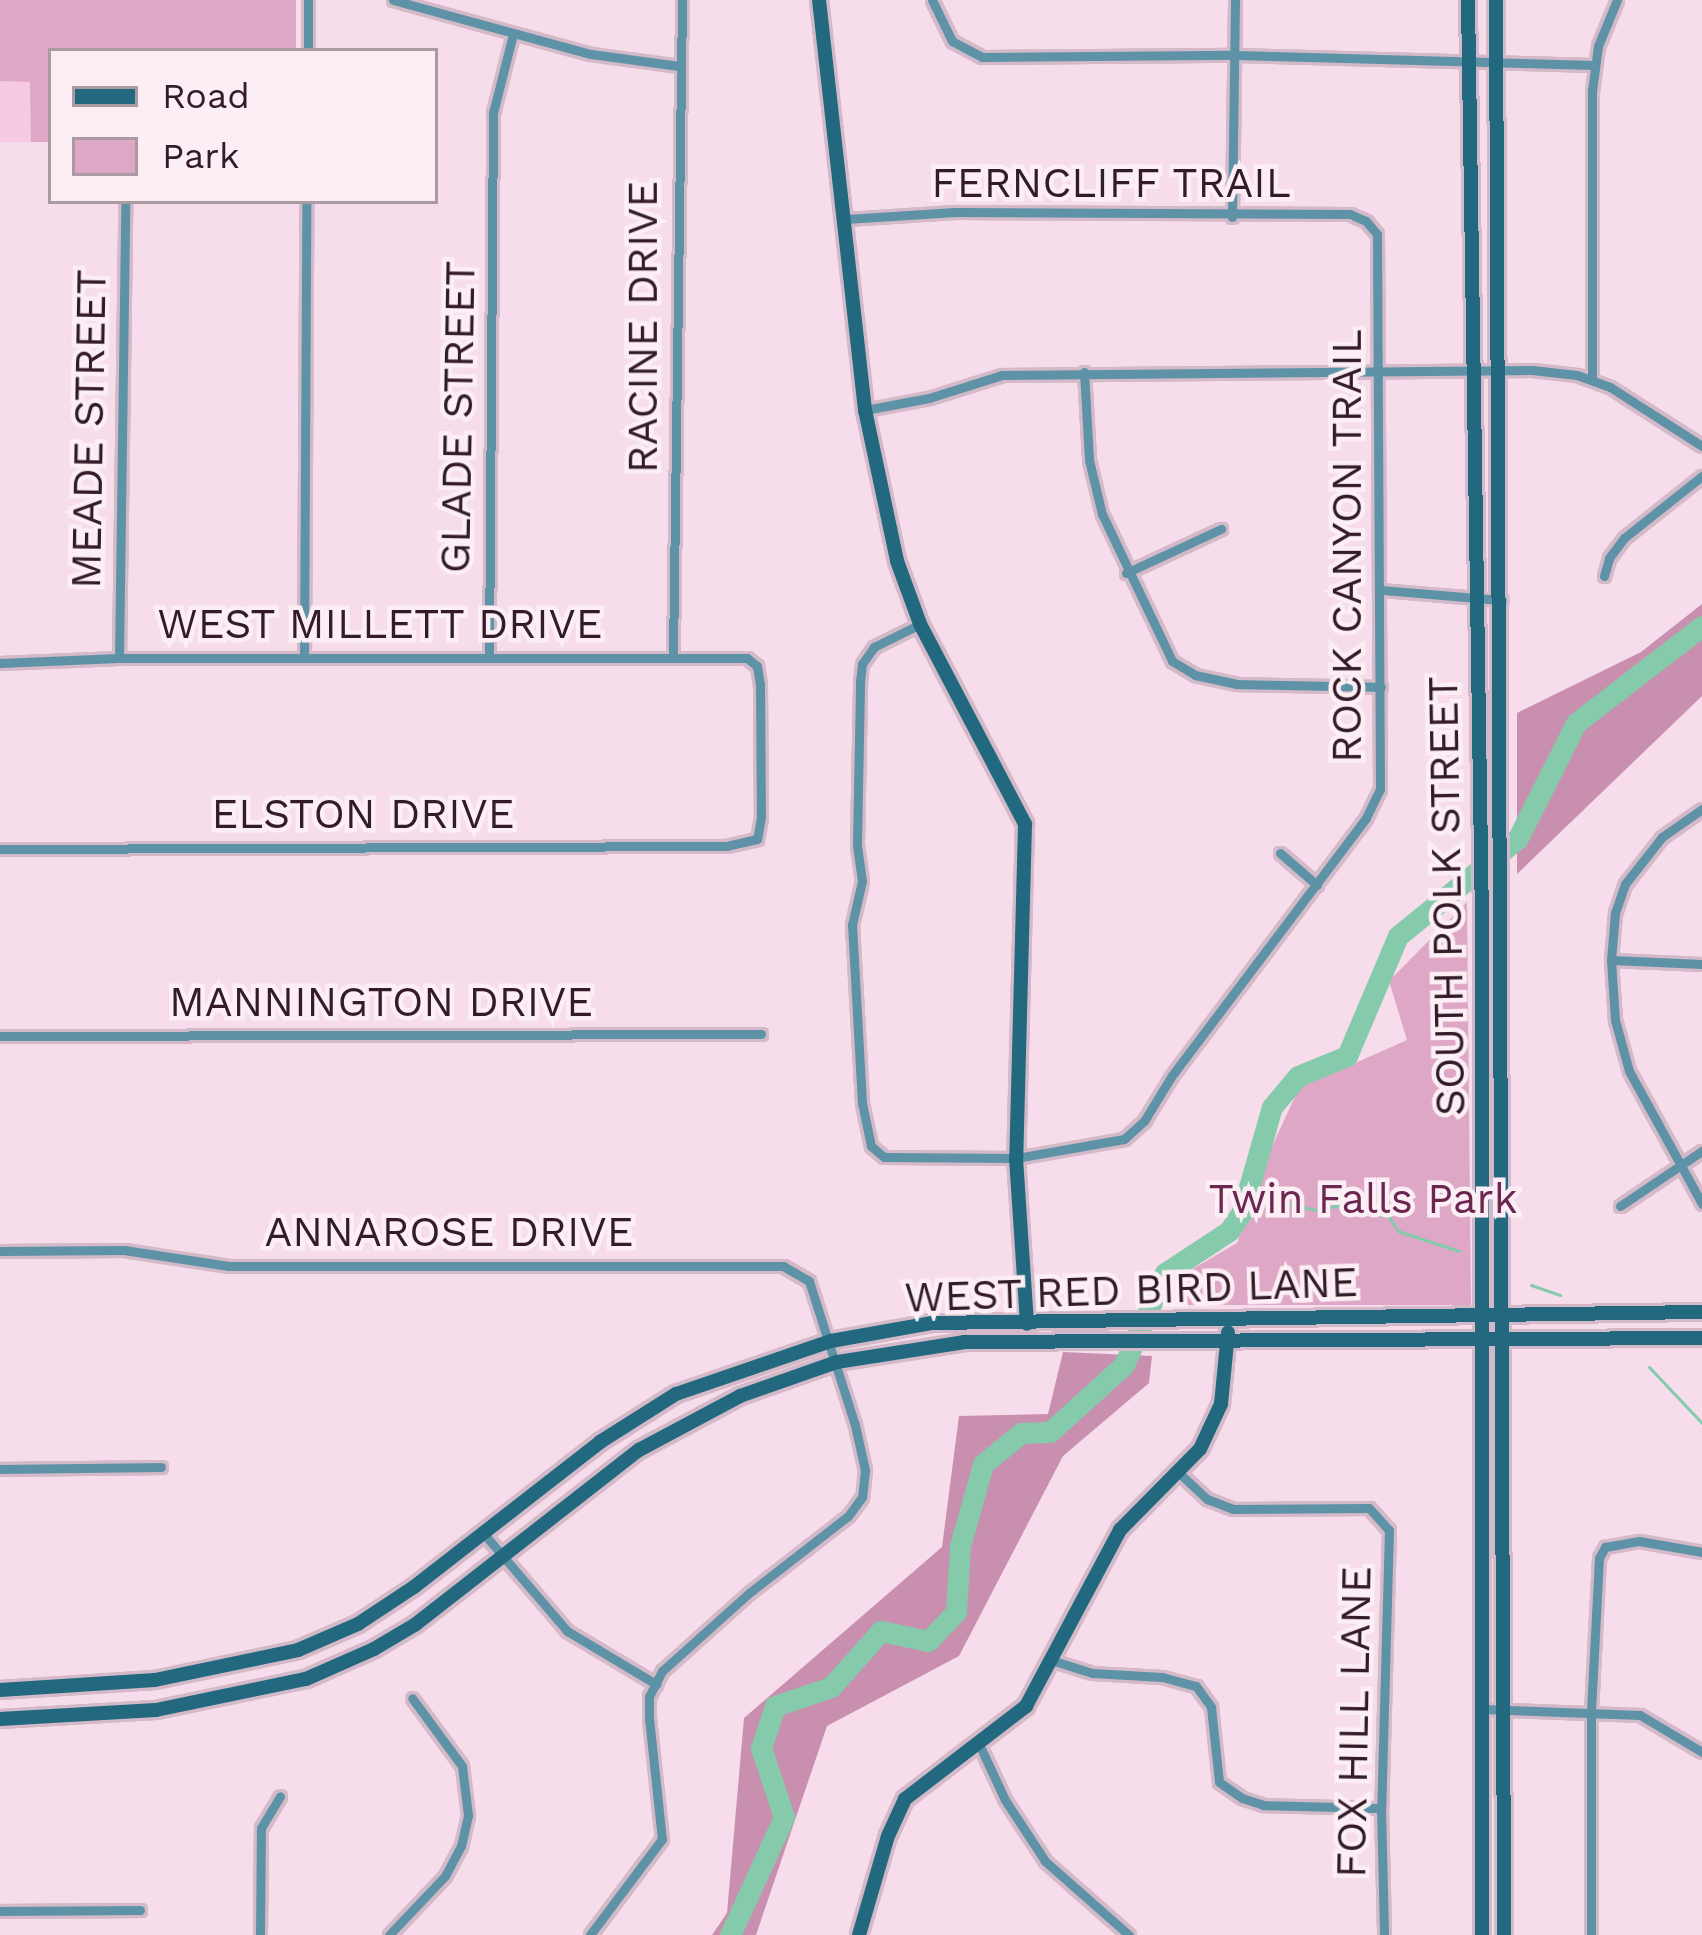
<!DOCTYPE html>
<style>
body{margin:0}
#map{position:relative;width:1702px;height:1935px;overflow:hidden;background:#f7ddeb;font-family:"Work Sans",sans-serif}
div>[style]{position:absolute}
[style*='--x']{left:calc(var(--x)*1px);top:calc(var(--y)*1px);width:calc(var(--w)*1px);rotate:calc(var(--a)*1deg)}
.built>*{inset:0;background:#f6cae2}
.green>*{inset:0;background:#dea7c5}
.forest>*{inset:0;background:#c98faf}
.stream>*{height:3px;margin:-1.5px;padding:0 1.5px;transform-origin:1.5px;border-radius:1.5px;background:#86caac}
.river>*{height:21px;margin:-10.5px;padding:0 10.5px;transform-origin:10.5px;border-radius:10.5px;background:#86caac}
.roads{filter:drop-shadow(3px 0 #d4bac8) drop-shadow(-3px 0 #d4bac8) drop-shadow(0 3px #d4bac8) drop-shadow(0 -3px #d4bac8)}
.street>*{height:9px;margin:-4.5px;padding:0 4.5px;transform-origin:4.5px;border-radius:4.5px;background:#5e92a7}
.secondary>*{height:14px;margin:-7px;padding:0 7px;transform-origin:7px;border-radius:7px;background:#22687f}
span{translate:-50% -50%;white-space:nowrap;text-align:center;line-height:1.15;-webkit-text-stroke:9px #fceef5;paint-order:stroke}
.street-label{font-size:42px;color:#331b29}
.park-label{font-size:42px;color:#6b2651}
.legend{position:absolute;left:48px;top:48px;width:390px;height:156px;box-sizing:border-box;background:#fceef5;border:3px solid #ac9aa3;margin:0;padding:15px 21px;list-style:none;font-size:36px;color:#331b29}
.legend li{display:flex;align-items:center;gap:24px;height:60px}
.legend b{width:60px;border:3px solid #ac9aa3}
</style>
<div id="map">
<div class="built">
<div style="clip-path:polygon(0 0,54px 0,51px 51px,31px 116px,31px 142px,0 142px)"></div>
</div>
<div class="green">
<div style="clip-path:polygon(0 0,296px 0,296px 51px,51px 51px,51px 142px,31px 142px,30px 82px,0 81px)"></div>
<div style="clip-path:polygon(1467px 902px,1471px 1305px,1156px 1305px,1189px 1271px,1237px 1243px,1261px 1170px,1299px 1088px,1407px 1040px,1389px 981px)"></div>
</div>
<div class="forest">
<div style="clip-path:polygon(1702px 604px,1702px 696px,1517px 874px,1517px 713px,1641px 652px)"></div>
<div style="clip-path:polygon(1063px 1352px,1152px 1356px,1149px 1383px,1063px 1456px,959px 1656px,827px 1726px,756px 1935px,712px 1935px,727px 1913px,744px 1718px,942px 1547px,959px 1416px,1048px 1414px)"></div>
</div>
<div class="stream">
<div style="--x:1245;--y:1195;--w:74;--a:11.8"></div>
<div style="--x:1317;--y:1210;--w:29;--a:-12"></div>
<div style="--x:1345;--y:1204;--w:46;--a:16.5"></div>
<div style="--x:1389;--y:1217;--w:17;--a:57"></div>
<div style="--x:1398;--y:1231;--w:64;--a:18.2"></div>
<div style="--x:1531;--y:1285;--w:31;--a:19"></div>
<div style="--x:1649;--y:1367;--w:77;--a:46.6"></div>
</div>
<div class="river">
<div style="--x:730;--y:1935;--w:130;--a:-65.4"></div>
<div style="--x:784;--y:1817;--w:73;--a:-108.4"></div>
<div style="--x:761;--y:1748;--w:44;--a:-71.6"></div>
<div style="--x:775;--y:1706;--w:59;--a:-18.7"></div>
<div style="--x:831;--y:1687;--w:75;--a:-48.2"></div>
<div style="--x:881;--y:1631;--w:48;--a:12"></div>
<div style="--x:928;--y:1641;--w:40;--a:-46"></div>
<div style="--x:956;--y:1612;--w:66;--a:-86.5"></div>
<div style="--x:960;--y:1546;--w:85;--a:-74.3"></div>
<div style="--x:983;--y:1464;--w:49;--a:-39.2"></div>
<div style="--x:1021;--y:1433;--w:29;--a:-2"></div>
<div style="--x:1050;--y:1432;--w:100;--a:-42.2"></div>
<div style="--x:1124;--y:1365;--w:101;--a:-66"></div>
<div style="--x:1165;--y:1273;--w:77;--a:-33.3"></div>
<div style="--x:1229;--y:1231;--w:23;--a:-56"></div>
<div style="--x:1242;--y:1212;--w:109;--a:-74.1"></div>
<div style="--x:1272;--y:1107;--w:40;--a:-50"></div>
<div style="--x:1298;--y:1076;--w:53;--a:-22.2"></div>
<div style="--x:1347;--y:1056;--w:130;--a:-67"></div>
<div style="--x:1398;--y:936;--w:155;--a:-39.2"></div>
<div style="--x:1518;--y:838;--w:129;--a:-63.2"></div>
<div style="--x:1576;--y:723;--w:159;--a:-37.6"></div>
</div>
<div class="roads">
<div class="street">
<div style="--x:393;--y:0;--w:205;--a:15.3"></div>
<div style="--x:591;--y:54;--w:89;--a:7.8"></div>
<div style="--x:932;--y:0;--w:46;--a:64"></div>
<div style="--x:952;--y:41;--w:34;--a:28"></div>
<div style="--x:982;--y:57;--w:254;--a:-0.5"></div>
<div style="--x:1236;--y:55;--w:358;--a:1.6"></div>
<div style="--x:308;--y:51;--w:51;--a:-90"></div>
<div style="--x:1232;--y:217;--w:217;--a:-89.2"></div>
<div style="--x:846;--y:219;--w:109;--a:-3.7"></div>
<div style="--x:955;--y:212;--w:395;--a:0.3"></div>
<div style="--x:1350;--y:214;--w:17;--a:24"></div>
<div style="--x:1366;--y:221;--w:17;--a:50"></div>
<div style="--x:1377;--y:234;--w:555;--a:89.69"></div>
<div style="--x:1380;--y:789;--w:32;--a:116"></div>
<div style="--x:1366;--y:818;--w:324;--a:127"></div>
<div style="--x:1171;--y:1077;--w:52;--a:121.5"></div>
<div style="--x:1144;--y:1121;--w:27;--a:138"></div>
<div style="--x:1124;--y:1139;--w:110;--a:170"></div>
<div style="--x:1016;--y:1158;--w:132;--a:-179.6"></div>
<div style="--x:884;--y:1157;--w:17;--a:-140"></div>
<div style="--x:871;--y:1146;--w:44;--a:-101.8"></div>
<div style="--x:862;--y:1103;--w:178;--a:-93.2"></div>
<div style="--x:852;--y:925;--w:45;--a:-77.2"></div>
<div style="--x:862;--y:881;--w:37;--a:-98"></div>
<div style="--x:857;--y:844;--w:163;--a:-88.9"></div>
<div style="--x:860;--y:681;--w:17;--a:-83"></div>
<div style="--x:862;--y:664;--w:21;--a:-55"></div>
<div style="--x:874;--y:647;--w:51;--a:-26.6"></div>
<div style="--x:1084;--y:372;--w:88;--a:86.7"></div>
<div style="--x:1089;--y:460;--w:56;--a:76.5"></div>
<div style="--x:1102;--y:514;--w:163;--a:64.5"></div>
<div style="--x:1172;--y:661;--w:27;--a:31"></div>
<div style="--x:1195;--y:675;--w:43;--a:12.1"></div>
<div style="--x:1237;--y:684;--w:144;--a:1.2"></div>
<div style="--x:1592;--y:380;--w:289;--a:-90"></div>
<div style="--x:1592;--y:91;--w:45;--a:-82.4"></div>
<div style="--x:1598;--y:46;--w:50;--a:-67.6"></div>
<div style="--x:865;--y:410;--w:65;--a:-10.6"></div>
<div style="--x:929;--y:398;--w:77;--a:-17.5"></div>
<div style="--x:1002;--y:375;--w:530;--a:-0.54"></div>
<div style="--x:1532;--y:370;--w:45;--a:6.3"></div>
<div style="--x:1577;--y:375;--w:35;--a:20"></div>
<div style="--x:1610;--y:387;--w:109;--a:32.7"></div>
<div style="--x:1126;--y:573;--w:105;--a:-24.9"></div>
<div style="--x:1604;--y:576;--w:19;--a:-74"></div>
<div style="--x:1609;--y:558;--w:25;--a:-53"></div>
<div style="--x:1624;--y:538;--w:100;--a:-38.5"></div>
<div style="--x:1382;--y:590;--w:120;--a:4.8"></div>
<div style="--x:673;--y:655;--w:655;--a:-89.21"></div>
<div style="--x:119;--y:658;--w:457;--a:-89.2"></div>
<div style="--x:304;--y:658;--w:457;--a:-89.7"></div>
<div style="--x:489;--y:658;--w:545;--a:-89.58"></div>
<div style="--x:493;--y:113;--w:81;--a:-75.8"></div>
<div style="--x:0;--y:663;--w:119;--a:-2.4"></div>
<div style="--x:119;--y:658;--w:628;--a:0"></div>
<div style="--x:747;--y:658;--w:13;--a:39"></div>
<div style="--x:757;--y:666;--w:18;--a:81"></div>
<div style="--x:760;--y:684;--w:133;--a:89.6"></div>
<div style="--x:761;--y:817;--w:22;--a:100"></div>
<div style="--x:757;--y:839;--w:31;--a:167"></div>
<div style="--x:727;--y:846;--w:727;--a:179.76"></div>
<div style="--x:1702;--y:809;--w:49;--a:145"></div>
<div style="--x:1662;--y:837;--w:60;--a:128.2"></div>
<div style="--x:1625;--y:884;--w:31;--a:109"></div>
<div style="--x:1615;--y:913;--w:47;--a:94.9"></div>
<div style="--x:1611;--y:960;--w:60;--a:86.2"></div>
<div style="--x:1615;--y:1020;--w:53;--a:74.6"></div>
<div style="--x:1629;--y:1071;--w:152;--a:61.2"></div>
<div style="--x:1280;--y:853;--w:49;--a:40.9"></div>
<div style="--x:1611;--y:960;--w:91;--a:2.5"></div>
<div style="--x:0;--y:1036;--w:761;--a:-0.15"></div>
<div style="--x:1620;--y:1206;--w:99;--a:-33.9"></div>
<div style="--x:0;--y:1251;--w:124;--a:-0.5"></div>
<div style="--x:124;--y:1250;--w:106;--a:8.7"></div>
<div style="--x:229;--y:1266;--w:554;--a:0"></div>
<div style="--x:783;--y:1266;--w:30;--a:30"></div>
<div style="--x:809;--y:1281;--w:151;--a:72.3"></div>
<div style="--x:855;--y:1425;--w:46;--a:77.5"></div>
<div style="--x:865;--y:1470;--w:27;--a:96"></div>
<div style="--x:862;--y:1497;--w:24;--a:126"></div>
<div style="--x:848;--y:1516;--w:125;--a:142.1"></div>
<div style="--x:749;--y:1593;--w:117;--a:138.1"></div>
<div style="--x:662;--y:1671;--w:29;--a:117"></div>
<div style="--x:649;--y:1697;--w:21;--a:90"></div>
<div style="--x:649;--y:1718;--w:122;--a:83.9"></div>
<div style="--x:662;--y:1839;--w:120;--a:126.9"></div>
<div style="--x:0;--y:1469;--w:161;--a:-0.7"></div>
<div style="--x:1178;--y:1472;--w:40;--a:43"></div>
<div style="--x:1207;--y:1499;--w:28;--a:21"></div>
<div style="--x:1233;--y:1509;--w:136;--a:-0.4"></div>
<div style="--x:1369;--y:1508;--w:30;--a:48"></div>
<div style="--x:1389;--y:1530;--w:278;--a:91.6"></div>
<div style="--x:1381;--y:1808;--w:127;--a:88.6"></div>
<div style="--x:484;--y:1534;--w:128;--a:49.4"></div>
<div style="--x:567;--y:1631;--w:104;--a:30.8"></div>
<div style="--x:1051;--y:1660;--w:43;--a:17.6"></div>
<div style="--x:1092;--y:1673;--w:70;--a:3.3"></div>
<div style="--x:1162;--y:1677;--w:35;--a:15"></div>
<div style="--x:1196;--y:1686;--w:26;--a:54"></div>
<div style="--x:1211;--y:1707;--w:75;--a:83.9"></div>
<div style="--x:1219;--y:1782;--w:28;--a:35"></div>
<div style="--x:1242;--y:1798;--w:22;--a:18"></div>
<div style="--x:1263;--y:1805;--w:118;--a:1.5"></div>
<div style="--x:1483;--y:1709;--w:157;--a:2.2"></div>
<div style="--x:1640;--y:1715;--w:72;--a:30.8"></div>
<div style="--x:978;--y:1742;--w:64;--a:65"></div>
<div style="--x:1005;--y:1800;--w:73;--a:56.7"></div>
<div style="--x:1045;--y:1861;--w:112;--a:41.4"></div>
<div style="--x:0;--y:1911;--w:140;--a:-0.4"></div>
<div style="--x:260;--y:1935;--w:107;--a:-89.5"></div>
<div style="--x:261;--y:1828;--w:37;--a:-59"></div>
<div style="--x:389;--y:1935;--w:81;--a:-46.5"></div>
<div style="--x:445;--y:1876;--w:34;--a:-62"></div>
<div style="--x:461;--y:1846;--w:32;--a:-77"></div>
<div style="--x:468;--y:1815;--w:49;--a:-97"></div>
<div style="--x:462;--y:1766;--w:84;--a:-126.3"></div>
<div style="--x:1591;--y:1935;--w:224;--a:-90"></div>
<div style="--x:1591;--y:1711;--w:153;--a:-87"></div>
<div style="--x:1599;--y:1558;--w:13;--a:-61"></div>
<div style="--x:1605;--y:1547;--w:35;--a:-10"></div>
<div style="--x:1639;--y:1541;--w:64;--a:9.9"></div>
</div>
<div class="secondary">
<div style="--x:819;--y:0;--w:413;--a:83.6"></div>
<div style="--x:865;--y:410;--w:154;--a:78"></div>
<div style="--x:897;--y:561;--w:67;--a:69.9"></div>
<div style="--x:920;--y:624;--w:226;--a:62.3"></div>
<div style="--x:1025;--y:824;--w:334;--a:91.5"></div>
<div style="--x:1016;--y:1158;--w:166;--a:86.2"></div>
<div style="--x:1468;--y:0;--w:920;--a:89.13"></div>
<div style="--x:1482;--y:920;--w:1015;--a:90"></div>
<div style="--x:1496;--y:0;--w:1935;--a:89.76"></div>
<div style="--x:0;--y:1690;--w:155;--a:-3.7"></div>
<div style="--x:155;--y:1680;--w:146;--a:-11.8"></div>
<div style="--x:298;--y:1650;--w:65;--a:-23.4"></div>
<div style="--x:358;--y:1624;--w:67;--a:-33.5"></div>
<div style="--x:414;--y:1587;--w:236;--a:-37.9"></div>
<div style="--x:600;--y:1442;--w:90;--a:-32.3"></div>
<div style="--x:676;--y:1394;--w:164;--a:-18.9"></div>
<div style="--x:831;--y:1341;--w:103;--a:-10.1"></div>
<div style="--x:932;--y:1323;--w:770;--a:-0.82"></div>
<div style="--x:0;--y:1719;--w:156;--a:-3.3"></div>
<div style="--x:156;--y:1710;--w:153;--a:-11.7"></div>
<div style="--x:306;--y:1679;--w:74;--a:-23.8"></div>
<div style="--x:374;--y:1649;--w:49;--a:-30.8"></div>
<div style="--x:416;--y:1624;--w:283;--a:-38"></div>
<div style="--x:639;--y:1450;--w:115;--a:-28.1"></div>
<div style="--x:740;--y:1396;--w:103;--a:-19.3"></div>
<div style="--x:837;--y:1362;--w:129;--a:-8.9"></div>
<div style="--x:964;--y:1342;--w:738;--a:-0.31"></div>
<div style="--x:859;--y:1935;--w:103;--a:-73.7"></div>
<div style="--x:888;--y:1836;--w:41;--a:-65.3"></div>
<div style="--x:905;--y:1799;--w:153;--a:-37.5"></div>
<div style="--x:1026;--y:1706;--w:200;--a:-61.9"></div>
<div style="--x:1120;--y:1530;--w:114;--a:-45.4"></div>
<div style="--x:1200;--y:1449;--w:50;--a:-65"></div>
<div style="--x:1221;--y:1404;--w:72;--a:-84.4"></div>
</div>
</div>
<div class="street-label">
<span style="left:1111px;top:183px">FERNCLIFF TRAIL</span>
<span style="left:643px;top:327px;rotate:-90deg">RACINE DRIVE</span>
<span style="left:458px;top:417px;rotate:-89deg">GLADE STREET</span>
<span style="left:89px;top:429px;rotate:-89deg">MEADE STREET</span>
<span style="left:1347px;top:546px;rotate:-90deg">ROCK CANYON TRAIL</span>
<span style="left:380px;top:624px">WEST MILLETT DRIVE</span>
<span style="left:363px;top:814px">ELSTON DRIVE</span>
<span style="left:1447px;top:896px;rotate:-91deg">SOUTH POLK STREET</span>
<span style="left:381px;top:1002px">MANNINGTON DRIVE</span>
<span style="left:449px;top:1232px">ANNAROSE DRIVE</span>
<span style="left:1131px;top:1290px;rotate:-2deg">WEST RED BIRD LANE</span>
<span style="left:1354px;top:1722px;rotate:-89deg">FOX HILL LANE</span>
</div>
<div class="park-label">
<span style="left:1363px;top:1199px">Twin Falls Park</span>
</div>
<ul class="legend">
<li><b style="height:15px;background:#22687f"></b>Road</li>
<li><b style="height:33px;background:#dea7c5"></b>Park</li>
</ul>
</div>
